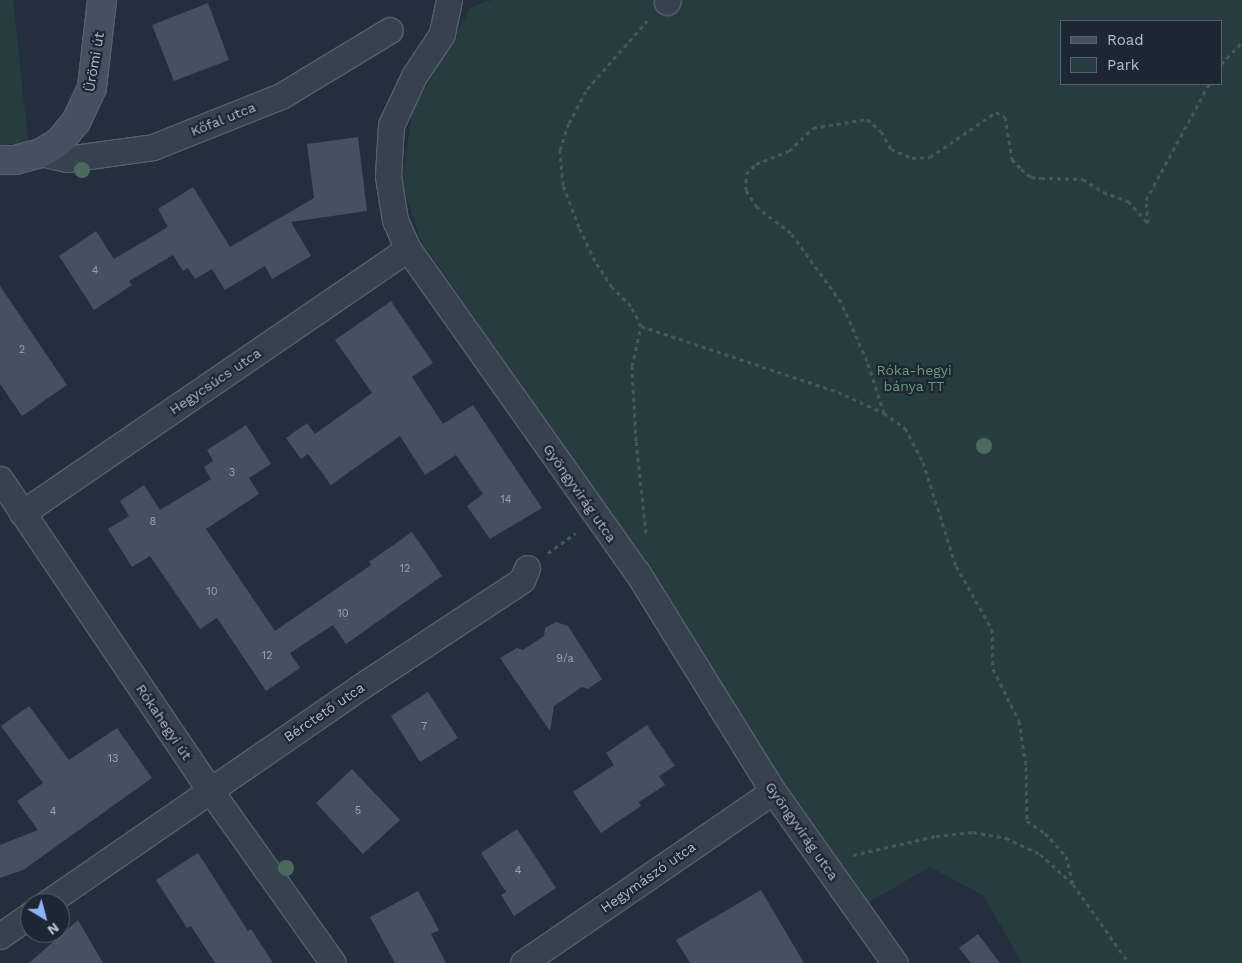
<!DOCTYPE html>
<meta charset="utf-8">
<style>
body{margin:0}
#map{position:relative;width:1242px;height:963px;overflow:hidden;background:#242f3e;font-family:"Work Sans",sans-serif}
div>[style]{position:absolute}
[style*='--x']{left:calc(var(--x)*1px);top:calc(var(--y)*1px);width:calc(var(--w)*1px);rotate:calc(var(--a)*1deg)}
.green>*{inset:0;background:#263c3f}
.building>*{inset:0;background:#455162}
.path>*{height:3px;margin-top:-1.5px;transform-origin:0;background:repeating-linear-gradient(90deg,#44595c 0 4px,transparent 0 8px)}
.roads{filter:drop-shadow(1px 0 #565f6c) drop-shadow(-1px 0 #565f6c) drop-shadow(0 1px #565f6c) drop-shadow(0 -1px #565f6c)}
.street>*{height:25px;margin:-12.5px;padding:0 12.5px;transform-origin:12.5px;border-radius:12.5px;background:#38414e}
.secondary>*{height:28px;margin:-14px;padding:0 14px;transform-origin:14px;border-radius:14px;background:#465061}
.trees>*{width:16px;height:16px;margin:-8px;border-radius:50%;background:#4b6a5d}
span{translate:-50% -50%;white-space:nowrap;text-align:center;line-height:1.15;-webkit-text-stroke:4.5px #1d2633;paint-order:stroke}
.number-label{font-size:11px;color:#98a1af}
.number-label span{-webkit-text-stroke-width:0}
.street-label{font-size:14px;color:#b4bcc9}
.park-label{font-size:14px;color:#6b9a76}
.legend{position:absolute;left:1060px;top:20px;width:162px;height:65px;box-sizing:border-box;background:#1d2633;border:1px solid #59626f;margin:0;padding:6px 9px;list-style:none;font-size:15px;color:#b4bcc9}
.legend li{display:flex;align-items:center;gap:10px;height:25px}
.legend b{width:25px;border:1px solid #59626f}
.north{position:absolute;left:20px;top:893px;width:50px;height:50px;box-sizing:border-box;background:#1d2633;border:1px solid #59626f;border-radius:50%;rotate:143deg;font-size:14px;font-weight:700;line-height:20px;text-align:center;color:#b4bcc9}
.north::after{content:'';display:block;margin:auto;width:18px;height:22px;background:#8ab4f8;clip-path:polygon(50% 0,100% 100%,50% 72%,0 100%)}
</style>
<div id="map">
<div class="green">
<div style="clip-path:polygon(0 0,13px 0,29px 149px,0 145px)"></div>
<div style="clip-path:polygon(evenodd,492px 0,1242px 0,1242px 963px,1022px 963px,983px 895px,930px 867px,862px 906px,627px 538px,421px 241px,402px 184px,412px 112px,471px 7px,492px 0,1061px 21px,1221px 21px,1221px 84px,1061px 84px,1061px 21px)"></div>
</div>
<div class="building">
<div style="clip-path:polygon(208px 3px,229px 60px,174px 81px,152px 25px)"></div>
<div style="clip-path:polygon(358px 137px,367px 211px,291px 222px,311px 256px,272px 279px,265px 266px,225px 290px,212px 269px,195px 279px,188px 268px,183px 271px,173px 255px,129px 281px,132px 285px,94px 310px,59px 256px,96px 231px,114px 259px,168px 227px,158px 209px,193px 187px,230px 247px,314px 198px,307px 144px)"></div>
<div style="clip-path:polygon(0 286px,67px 385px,22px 416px,0 384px)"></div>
<div style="clip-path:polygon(391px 301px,433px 363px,412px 377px,443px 424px,473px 405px,542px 508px,490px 539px,467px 506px,483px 494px,456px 455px,425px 475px,400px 436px,331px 485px,308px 454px,301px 459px,286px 438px,307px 423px,315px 434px,372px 393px,335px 340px)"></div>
<div style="clip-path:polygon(246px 425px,271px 464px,249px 478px,259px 494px,206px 529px,275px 631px,371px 565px,369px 562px,412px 532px,442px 576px,346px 644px,333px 625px,290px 653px,300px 668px,266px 691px,217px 618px,200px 629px,150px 556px,132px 567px,108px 529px,129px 516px,120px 501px,144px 485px,160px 510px,211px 479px,204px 467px,213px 461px,207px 450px)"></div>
<div style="clip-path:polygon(556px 622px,568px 626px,602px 679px,588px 689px,582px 687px,554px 706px,550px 731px,500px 658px,517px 648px,523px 650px,544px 636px,545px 628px)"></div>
<div style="clip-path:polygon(428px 692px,458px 738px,420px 762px,391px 716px)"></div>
<div style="clip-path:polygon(29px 706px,69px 760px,117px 728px,152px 778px,23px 870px,0 878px,0 845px,38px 830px,17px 801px,43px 783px,1px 726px)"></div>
<div style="clip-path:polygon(647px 725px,675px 766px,659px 776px,665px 785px,639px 802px,641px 806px,601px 833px,573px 792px,614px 765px,606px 753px)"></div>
<div style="clip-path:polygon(352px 769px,400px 820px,363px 854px,316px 803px)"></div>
<div style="clip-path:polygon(517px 829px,556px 888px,514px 916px,501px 895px,506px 892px,481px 853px)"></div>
<div style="clip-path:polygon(198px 853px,248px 931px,251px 929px,273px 963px,215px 963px,191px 926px,187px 928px,156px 880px)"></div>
<div style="clip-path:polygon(761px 890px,804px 963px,690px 963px,676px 940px)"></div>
<div style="clip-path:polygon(418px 891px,439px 930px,431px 934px,446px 963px,395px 963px,370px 917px)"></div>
<div style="clip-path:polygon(78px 920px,103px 963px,29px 963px)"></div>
<div style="clip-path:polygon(978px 934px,1000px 963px,971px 963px,959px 948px)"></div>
</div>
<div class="path">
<div style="--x:1221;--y:64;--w:30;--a:-46"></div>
<div style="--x:641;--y:326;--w:22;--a:-117"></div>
<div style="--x:631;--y:306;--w:27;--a:-135"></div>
<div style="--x:612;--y:287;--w:31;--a:-123"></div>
<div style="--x:595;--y:261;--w:38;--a:-115"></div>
<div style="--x:579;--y:227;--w:45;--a:-110.9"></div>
<div style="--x:563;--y:185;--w:35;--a:-95"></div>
<div style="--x:560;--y:150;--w:28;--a:-72"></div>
<div style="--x:569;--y:123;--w:38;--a:-62"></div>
<div style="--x:587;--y:89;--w:91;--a:-48.6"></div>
<div style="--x:884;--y:413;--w:55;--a:-108.1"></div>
<div style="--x:867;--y:361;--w:64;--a:-113.8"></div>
<div style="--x:841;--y:302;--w:85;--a:-125.9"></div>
<div style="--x:791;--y:233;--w:43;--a:-142.6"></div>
<div style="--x:757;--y:207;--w:20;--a:-123"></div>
<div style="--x:746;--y:190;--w:16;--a:-90"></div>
<div style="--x:746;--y:174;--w:14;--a:-45"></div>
<div style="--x:756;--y:164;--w:35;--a:-22"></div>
<div style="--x:789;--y:151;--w:33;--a:-44"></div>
<div style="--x:813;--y:128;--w:55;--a:-9.5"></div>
<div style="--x:867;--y:119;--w:18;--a:41"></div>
<div style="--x:881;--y:131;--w:21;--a:61"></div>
<div style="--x:891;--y:149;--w:23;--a:23"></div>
<div style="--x:912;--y:158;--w:18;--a:-3"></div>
<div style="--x:930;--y:157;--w:80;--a:-34.3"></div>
<div style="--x:996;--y:112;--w:10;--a:29"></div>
<div style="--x:1005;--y:117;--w:43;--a:80.5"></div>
<div style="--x:1012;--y:159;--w:13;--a:48"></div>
<div style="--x:1021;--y:169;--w:13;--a:39"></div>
<div style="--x:1031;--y:177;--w:10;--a:6"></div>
<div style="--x:1041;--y:178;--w:42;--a:1.4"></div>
<div style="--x:1083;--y:179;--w:24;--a:33"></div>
<div style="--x:1103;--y:192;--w:27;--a:20"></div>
<div style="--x:1128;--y:201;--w:30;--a:48"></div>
<div style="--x:1148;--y:223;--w:23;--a:-95"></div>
<div style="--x:1146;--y:200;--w:132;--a:-61.5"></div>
<div style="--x:646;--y:533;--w:93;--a:-96.2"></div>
<div style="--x:636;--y:441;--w:75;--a:-93.1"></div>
<div style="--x:632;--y:366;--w:41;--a:-77.3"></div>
<div style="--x:641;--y:326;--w:208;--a:18.5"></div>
<div style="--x:838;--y:392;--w:51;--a:24.5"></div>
<div style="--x:884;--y:413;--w:26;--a:36"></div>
<div style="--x:905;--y:428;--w:38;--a:62"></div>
<div style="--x:923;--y:462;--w:109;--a:72.4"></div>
<div style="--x:956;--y:566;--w:73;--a:60.3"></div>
<div style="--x:992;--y:629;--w:40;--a:88.6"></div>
<div style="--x:993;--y:669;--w:58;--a:63.4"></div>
<div style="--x:1019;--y:721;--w:47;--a:81.3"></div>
<div style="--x:1026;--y:767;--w:54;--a:88.9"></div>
<div style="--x:1027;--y:821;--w:22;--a:34"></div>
<div style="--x:1045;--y:833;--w:31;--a:48"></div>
<div style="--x:1066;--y:856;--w:29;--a:76"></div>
<div style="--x:548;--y:553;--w:34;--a:-36"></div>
<div style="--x:853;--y:855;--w:85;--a:-12.9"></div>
<div style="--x:936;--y:836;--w:37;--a:-6"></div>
<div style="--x:973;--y:832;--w:34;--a:10"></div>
<div style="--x:1006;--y:838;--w:38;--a:25"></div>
<div style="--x:1040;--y:854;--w:45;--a:42.3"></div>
<div style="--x:1073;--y:884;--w:97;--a:54.7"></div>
</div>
<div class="roads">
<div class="street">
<div style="--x:449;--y:0;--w:35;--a:102"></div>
<div style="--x:442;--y:34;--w:50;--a:123.7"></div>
<div style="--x:414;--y:76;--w:54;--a:115.1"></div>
<div style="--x:391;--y:125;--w:51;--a:93.4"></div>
<div style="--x:388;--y:176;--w:45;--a:81"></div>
<div style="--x:395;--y:220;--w:32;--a:66"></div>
<div style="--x:408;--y:249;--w:396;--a:54.7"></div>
<div style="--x:637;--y:572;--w:258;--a:58.2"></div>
<div style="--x:773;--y:791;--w:211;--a:54.7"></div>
<div style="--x:667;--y:2;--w:2;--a:-63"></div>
<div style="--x:41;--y:153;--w:27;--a:13"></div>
<div style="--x:67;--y:159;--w:87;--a:-7.9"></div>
<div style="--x:153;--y:147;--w:138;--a:-21.7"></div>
<div style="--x:281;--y:96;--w:127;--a:-31.2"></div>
<div style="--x:0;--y:479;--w:375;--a:56"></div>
<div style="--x:210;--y:790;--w:212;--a:54.6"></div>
<div style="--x:22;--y:513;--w:468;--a:-34.4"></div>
<div style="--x:47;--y:903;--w:380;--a:-34.6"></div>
<div style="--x:360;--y:687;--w:194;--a:-33.4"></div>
<div style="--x:522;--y:580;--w:13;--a:-67"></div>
<div style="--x:0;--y:936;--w:37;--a:-35"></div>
<div style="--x:523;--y:963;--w:303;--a:-34.5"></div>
</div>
<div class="secondary">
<div style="--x:0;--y:160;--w:15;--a:0"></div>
<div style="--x:15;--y:160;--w:27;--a:-15"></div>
<div style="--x:41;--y:153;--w:21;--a:-31"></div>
<div style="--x:59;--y:142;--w:26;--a:-50"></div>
<div style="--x:76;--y:122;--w:38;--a:-65"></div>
<div style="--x:92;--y:87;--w:88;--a:-83.4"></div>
</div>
</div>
<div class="trees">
<div style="left:82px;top:170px"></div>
<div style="left:984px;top:446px"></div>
<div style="left:286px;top:868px"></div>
</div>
<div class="number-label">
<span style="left:95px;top:271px">4</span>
<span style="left:22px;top:350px">2</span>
<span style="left:232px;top:473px">3</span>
<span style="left:506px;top:500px">14</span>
<span style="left:153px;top:522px">8</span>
<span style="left:405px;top:569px">12</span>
<span style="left:212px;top:592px">10</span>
<span style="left:343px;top:614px">10</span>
<span style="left:267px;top:656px">12</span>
<span style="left:565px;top:659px">9/a</span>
<span style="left:424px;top:727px">7</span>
<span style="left:113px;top:759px">13</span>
<span style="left:358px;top:811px">5</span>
<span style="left:53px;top:812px">4</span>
<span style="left:518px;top:871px">4</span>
</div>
<div class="street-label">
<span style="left:94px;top:62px;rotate:-80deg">Ürömi út</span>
<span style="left:223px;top:119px;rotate:-22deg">Kőfal utca</span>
<span style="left:215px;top:381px;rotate:-34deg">Hegycsúcs utca</span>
<span style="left:580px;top:493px;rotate:55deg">Gyöngyvirág utca</span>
<span style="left:324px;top:712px;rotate:-34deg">Bérctető utca</span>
<span style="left:164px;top:722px;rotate:56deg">Rókahegyi út</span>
<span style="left:802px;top:831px;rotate:55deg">Gyöngyvirág utca</span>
<span style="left:648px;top:877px;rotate:-35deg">Hegymászó utca</span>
</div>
<div class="park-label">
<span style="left:914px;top:378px">Róka-hegyi<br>bánya TT</span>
</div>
<ul class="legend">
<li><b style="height:6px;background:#465061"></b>Road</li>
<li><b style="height:14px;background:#263c3f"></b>Park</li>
</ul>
<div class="north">N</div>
</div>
